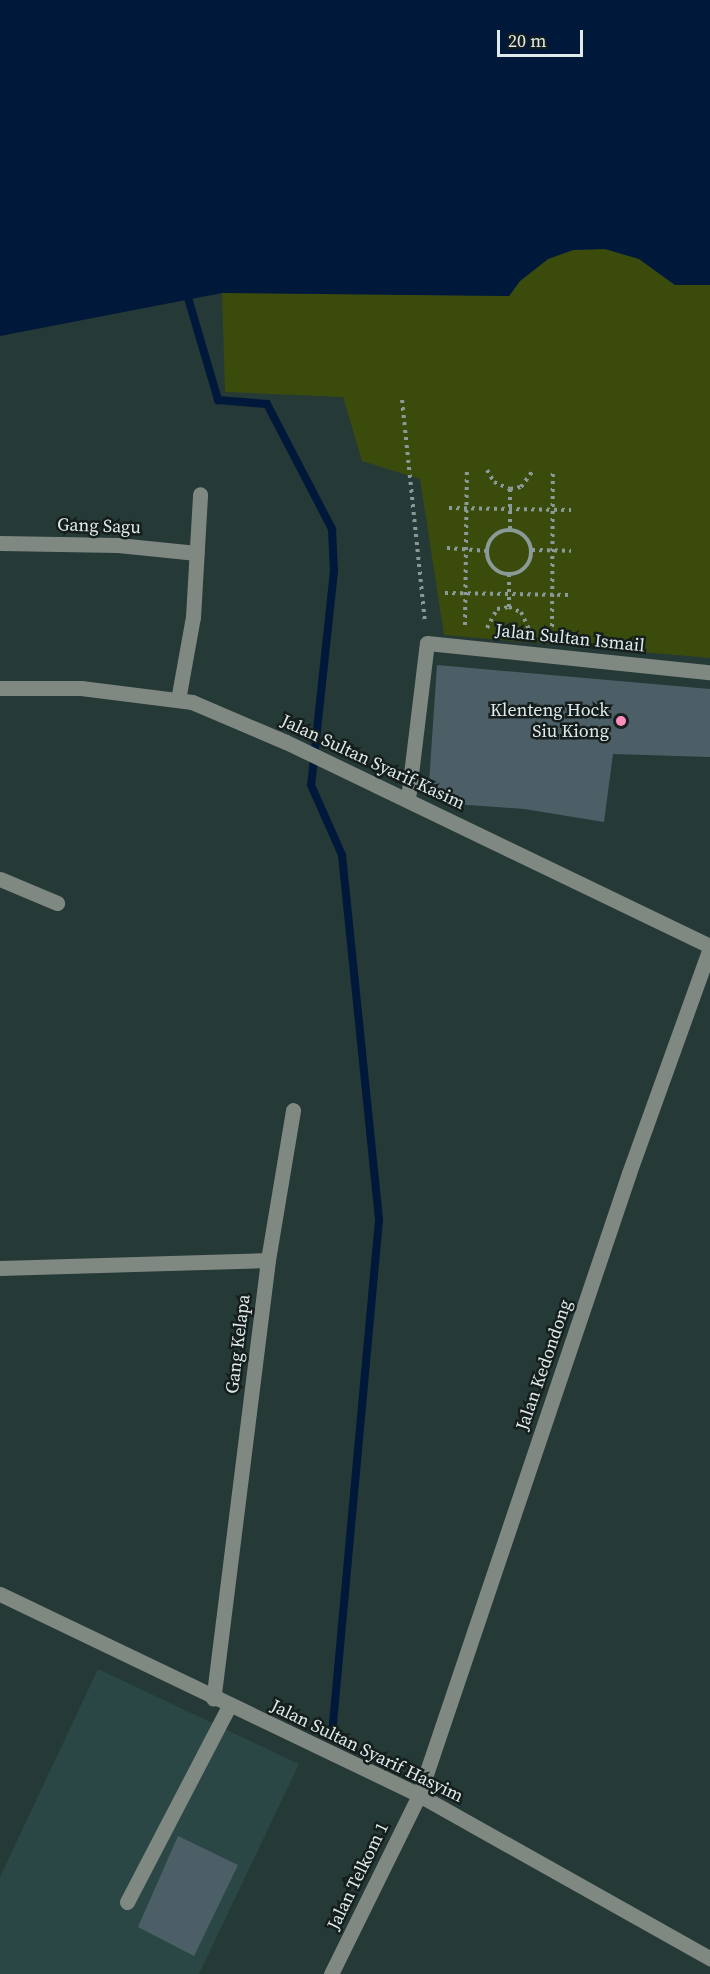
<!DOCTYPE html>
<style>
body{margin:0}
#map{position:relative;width:710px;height:1974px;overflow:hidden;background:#253937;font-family:"Source Serif 4",serif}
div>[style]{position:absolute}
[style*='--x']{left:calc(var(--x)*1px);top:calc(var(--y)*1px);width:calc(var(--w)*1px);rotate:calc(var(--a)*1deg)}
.built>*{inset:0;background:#2b4745}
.green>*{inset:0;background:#3b4b0c}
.water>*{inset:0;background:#00183a}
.stream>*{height:8px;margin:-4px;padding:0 4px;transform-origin:4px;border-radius:4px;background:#00183a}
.building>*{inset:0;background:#4c5f66}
.path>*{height:4px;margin-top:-2px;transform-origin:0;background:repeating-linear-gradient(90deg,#8a9a98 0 3px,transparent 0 7.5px)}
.path>.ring{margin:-2px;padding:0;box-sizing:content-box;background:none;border:4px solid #8a9a98;border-radius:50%}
.minor>*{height:15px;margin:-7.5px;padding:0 7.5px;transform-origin:7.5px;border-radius:7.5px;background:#808882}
.dots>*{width:16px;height:16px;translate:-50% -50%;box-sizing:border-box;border:3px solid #151e1d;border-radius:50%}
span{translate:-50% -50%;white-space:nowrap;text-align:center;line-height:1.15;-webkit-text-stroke:5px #151e1d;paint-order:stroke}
.street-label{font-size:18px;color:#dfebea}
.poi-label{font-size:18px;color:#dfebea}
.right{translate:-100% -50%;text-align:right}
.scale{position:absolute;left:497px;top:30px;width:86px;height:27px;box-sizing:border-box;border:3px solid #dfebea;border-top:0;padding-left:8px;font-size:18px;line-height:21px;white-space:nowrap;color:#dfebea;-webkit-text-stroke:4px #151e1d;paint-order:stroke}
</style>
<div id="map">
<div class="built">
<div style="clip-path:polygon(98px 1669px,299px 1764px,199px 1974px,0 1974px,0 1877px)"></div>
</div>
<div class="green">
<div style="clip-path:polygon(605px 249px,639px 259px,675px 285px,710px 285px,710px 658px,444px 635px,420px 479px,362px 461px,343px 397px,225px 392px,222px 293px,509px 296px,520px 281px,548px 259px,573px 250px)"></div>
</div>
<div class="water">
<div style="clip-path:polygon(0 0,710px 0,710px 285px,675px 285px,639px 259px,605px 249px,573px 250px,548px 259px,520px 281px,509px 296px,222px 293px,0 336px)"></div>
</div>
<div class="stream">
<div style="--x:186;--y:291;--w:114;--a:73.6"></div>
<div style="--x:218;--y:400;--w:49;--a:4.7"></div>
<div style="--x:267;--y:404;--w:141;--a:62.5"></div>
<div style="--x:332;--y:529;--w:42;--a:87.3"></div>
<div style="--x:334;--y:571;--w:215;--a:96.1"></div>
<div style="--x:311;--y:785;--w:77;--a:66.1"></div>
<div style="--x:342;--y:855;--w:367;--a:84.2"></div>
<div style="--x:379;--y:1220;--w:516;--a:95.22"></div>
</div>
<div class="building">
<div style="clip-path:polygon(437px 665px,710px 689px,710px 757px,613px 754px,604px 822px,524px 809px,454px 804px,429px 783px)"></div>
<div style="clip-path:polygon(178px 1836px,238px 1865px,194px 1956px,138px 1927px)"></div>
</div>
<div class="path">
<div style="--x:402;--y:400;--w:224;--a:84.1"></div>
<div style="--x:487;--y:470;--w:14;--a:60"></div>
<div style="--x:494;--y:482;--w:17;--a:24"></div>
<div style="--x:510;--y:489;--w:41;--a:90"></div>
<div style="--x:510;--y:489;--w:11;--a:-10"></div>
<div style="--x:521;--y:487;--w:22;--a:-54"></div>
<div style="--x:449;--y:508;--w:122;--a:0.9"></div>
<div class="ring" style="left:487px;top:530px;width:40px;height:40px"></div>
<div style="--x:447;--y:548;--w:41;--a:4.2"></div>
<div style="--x:532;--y:550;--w:39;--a:1"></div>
<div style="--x:445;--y:593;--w:125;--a:0.9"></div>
<div style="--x:509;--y:607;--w:13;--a:23"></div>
<div style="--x:521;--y:612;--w:21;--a:65"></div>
<div style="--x:465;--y:625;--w:156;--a:-89.3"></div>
<div style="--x:487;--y:628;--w:21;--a:-62"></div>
<div style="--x:497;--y:609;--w:12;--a:-9"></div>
<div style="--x:509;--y:607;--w:34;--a:-90"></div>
<div style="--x:552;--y:634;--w:165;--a:-89.7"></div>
</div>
<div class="minor">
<div style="--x:0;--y:543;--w:118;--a:1"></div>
<div style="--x:118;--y:545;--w:79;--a:5.8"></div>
<div style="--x:0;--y:688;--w:81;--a:0"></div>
<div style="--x:81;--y:688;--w:112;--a:7.2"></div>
<div style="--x:192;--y:702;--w:102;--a:23.1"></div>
<div style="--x:286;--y:742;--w:471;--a:25.7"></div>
<div style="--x:178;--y:700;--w:84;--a:-79.8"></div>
<div style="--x:193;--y:617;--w:123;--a:-86.7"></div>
<div style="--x:408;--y:799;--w:157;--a:-83.1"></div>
<div style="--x:427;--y:643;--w:284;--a:5.9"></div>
<div style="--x:0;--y:879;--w:62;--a:22.8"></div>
<div style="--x:268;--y:1260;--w:152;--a:-80.5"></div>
<div style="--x:0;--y:1268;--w:268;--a:-1.7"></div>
<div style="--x:268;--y:1260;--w:442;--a:97.1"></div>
<div style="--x:0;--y:1594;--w:465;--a:25.6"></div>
<div style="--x:419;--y:1795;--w:334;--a:29.3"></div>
<div style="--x:127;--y:1902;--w:221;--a:-62.5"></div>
<div style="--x:331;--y:1974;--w:199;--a:-63.8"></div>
<div style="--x:419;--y:1795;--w:656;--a:-71.34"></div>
<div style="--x:629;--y:1173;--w:239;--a:-70.2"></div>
</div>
<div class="dots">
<div style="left:621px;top:721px;background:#fd8ebe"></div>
</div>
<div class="street-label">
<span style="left:99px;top:526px;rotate:2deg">Gang Sagu</span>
<span style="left:570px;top:638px;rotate:6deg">Jalan Sultan Ismail</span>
<span style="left:373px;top:762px;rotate:25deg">Jalan Sultan Syarif Kasim</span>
<span style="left:238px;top:1344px;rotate:-83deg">Gang Kelapa</span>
<span style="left:544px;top:1365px;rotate:-71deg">Jalan Kedondong</span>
<span style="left:367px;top:1751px;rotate:26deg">Jalan Sultan Syarif Hasyim</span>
<span style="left:358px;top:1876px;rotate:-64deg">Jalan Telkom 1</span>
</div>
<div class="poi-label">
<span class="right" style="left:609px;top:721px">Klenteng Hock<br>Siu Kiong</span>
</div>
<div class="scale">20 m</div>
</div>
